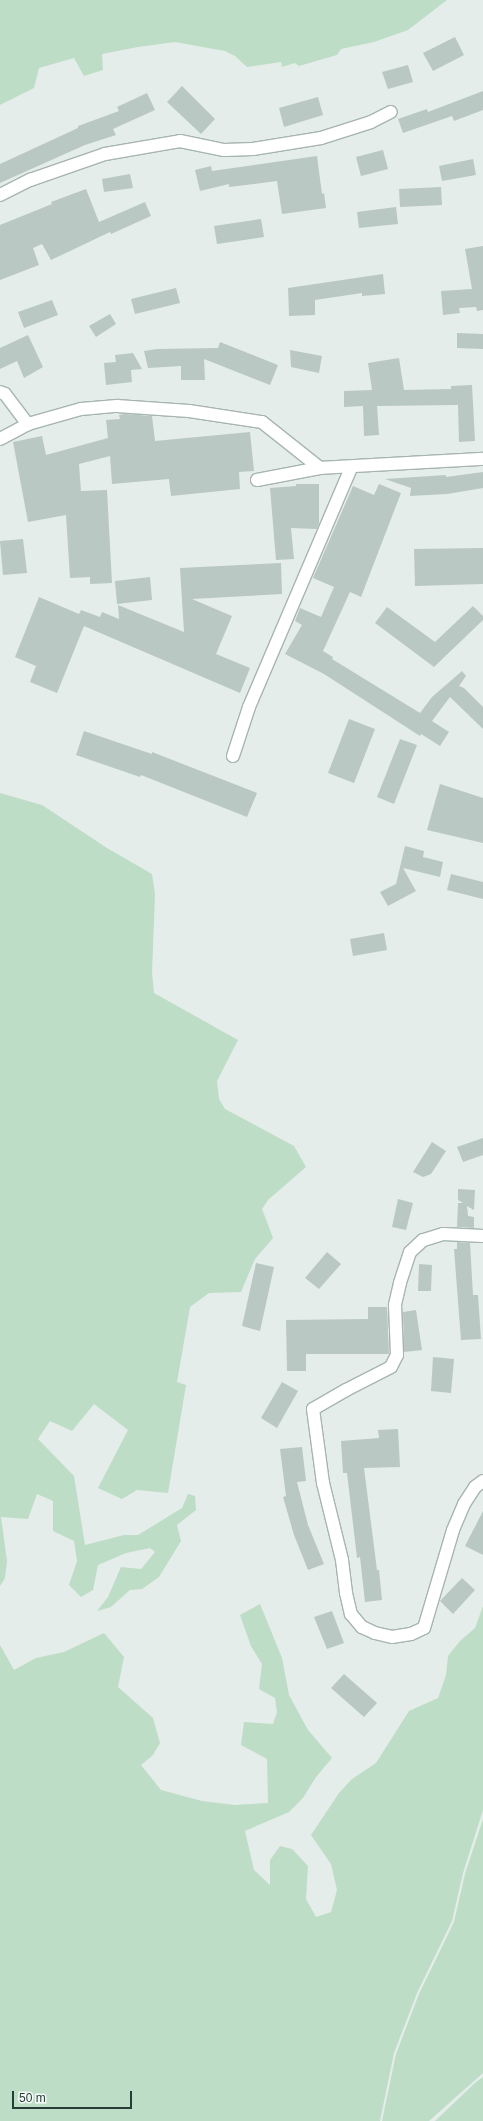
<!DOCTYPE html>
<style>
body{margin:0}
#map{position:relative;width:483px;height:2121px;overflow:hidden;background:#e4ede9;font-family:Helvetica,sans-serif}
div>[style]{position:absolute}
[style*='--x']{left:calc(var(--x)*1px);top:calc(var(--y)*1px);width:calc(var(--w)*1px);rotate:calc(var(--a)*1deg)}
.green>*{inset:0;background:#beddc6}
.building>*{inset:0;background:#b9c8c2}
.roads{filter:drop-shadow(1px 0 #a7b5b0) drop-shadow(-1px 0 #a7b5b0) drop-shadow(0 1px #a7b5b0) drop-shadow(0 -1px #a7b5b0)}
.minor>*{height:12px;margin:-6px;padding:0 6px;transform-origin:6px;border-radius:6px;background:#fff}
span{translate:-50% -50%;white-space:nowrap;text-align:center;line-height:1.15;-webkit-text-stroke:3.5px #f4f9f7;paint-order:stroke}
.scale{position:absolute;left:12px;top:2091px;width:120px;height:18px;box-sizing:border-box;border:2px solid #243e37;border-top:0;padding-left:5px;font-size:12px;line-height:14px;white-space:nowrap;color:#243e37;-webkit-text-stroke:3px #f4f9f7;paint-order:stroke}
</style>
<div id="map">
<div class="green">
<div style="clip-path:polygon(0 0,447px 0,408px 30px,374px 42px,341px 49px,337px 55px,299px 66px,295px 63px,282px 67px,281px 62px,247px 67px,235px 56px,225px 51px,175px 42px,138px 47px,102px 54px,103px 70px,84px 76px,74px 58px,39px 68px,34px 88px,0 105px)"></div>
<div style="clip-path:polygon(0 793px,42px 805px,107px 848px,152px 874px,155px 894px,152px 973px,154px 993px,238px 1040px,217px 1081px,219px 1099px,225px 1109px,294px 1146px,306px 1167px,268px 1200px,262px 1209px,273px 1238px,255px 1259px,241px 1292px,209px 1293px,190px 1307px,177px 1382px,186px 1385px,168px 1493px,137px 1490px,122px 1499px,98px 1488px,128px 1430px,94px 1404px,72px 1431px,50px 1421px,38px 1439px,74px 1476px,85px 1545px,124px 1535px,138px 1535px,182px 1508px,188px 1494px,195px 1496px,196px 1510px,177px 1525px,181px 1541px,159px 1577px,142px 1589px,130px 1590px,111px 1607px,97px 1611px,108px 1597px,121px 1567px,141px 1569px,155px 1552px,150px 1548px,126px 1553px,98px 1565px,93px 1590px,81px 1597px,69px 1585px,77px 1561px,74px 1541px,53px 1531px,53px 1501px,37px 1494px,28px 1519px,1px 1517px,7px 1561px,5px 1578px,0 1586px)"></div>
<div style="clip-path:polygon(260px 1604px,282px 1658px,289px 1695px,308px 1730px,332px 1758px,316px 1777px,303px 1798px,289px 1812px,245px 1831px,254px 1870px,270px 1885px,270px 1860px,280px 1846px,292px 1849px,308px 1866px,306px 1899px,316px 1917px,331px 1912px,337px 1890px,331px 1864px,311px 1835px,339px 1793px,352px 1779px,376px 1763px,409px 1711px,438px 1698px,446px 1675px,448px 1656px,460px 1641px,475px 1628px,483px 1606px,483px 1810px,463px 1873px,452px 1921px,417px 1993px,394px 2053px,380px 2121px,0 2121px,0 1645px,14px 1670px,36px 1658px,64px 1652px,104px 1633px,124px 1657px,118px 1687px,153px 1718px,160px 1743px,153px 1755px,141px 1765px,161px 1790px,202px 1801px,235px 1805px,268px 1803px,267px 1759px,241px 1745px,244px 1722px,273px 1724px,277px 1712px,275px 1698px,259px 1689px,262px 1664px,251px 1646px,240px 1615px)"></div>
<div style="clip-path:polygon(483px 1819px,483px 2073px,429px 2121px,382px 2121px,396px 2054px,419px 1994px,454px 1922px,465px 1874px)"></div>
<div style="clip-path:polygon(483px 2077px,483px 2121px,435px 2121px,475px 2083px)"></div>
</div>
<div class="building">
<div style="clip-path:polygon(455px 37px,464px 55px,433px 71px,423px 53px)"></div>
<div style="clip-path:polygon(408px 65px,413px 82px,388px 89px,382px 72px)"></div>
<div style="clip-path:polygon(182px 86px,215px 119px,201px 134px,167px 102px)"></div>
<div style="clip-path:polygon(483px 91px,483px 110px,454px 121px,452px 116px,403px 133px,398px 119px,427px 109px,428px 112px)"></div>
<div style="clip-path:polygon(147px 93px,155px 110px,113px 129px,116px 135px,85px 145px,0 183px,0 164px,78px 128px,78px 126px,119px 111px,117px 107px)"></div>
<div style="clip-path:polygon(318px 97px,323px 115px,284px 127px,279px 108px)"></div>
<div style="clip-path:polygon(383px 150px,388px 169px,361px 176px,356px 157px)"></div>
<div style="clip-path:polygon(317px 156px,322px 194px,324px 193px,326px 208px,282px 214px,277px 181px,229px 187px,229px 184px,200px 191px,195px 170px,211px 166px,212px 171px)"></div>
<div style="clip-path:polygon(473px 159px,476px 175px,442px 181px,439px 166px)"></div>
<div style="clip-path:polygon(130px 174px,133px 188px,104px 192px,102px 179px)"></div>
<div style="clip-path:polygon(441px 187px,442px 205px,400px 207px,399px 189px)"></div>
<div style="clip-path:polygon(86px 189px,99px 222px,145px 202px,151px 216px,111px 234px,110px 232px,51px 260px,42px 244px,33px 248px,39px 265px,0 280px,0 225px,52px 204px,51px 202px)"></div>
<div style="clip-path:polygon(396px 207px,398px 224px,359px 228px,357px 212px)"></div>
<div style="clip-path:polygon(261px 219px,264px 237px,217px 244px,214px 226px)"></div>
<div style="clip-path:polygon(483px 246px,483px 310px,477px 311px,476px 307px,459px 308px,460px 313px,443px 315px,441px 291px,472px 289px,465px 249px)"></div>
<div style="clip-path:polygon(383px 274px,385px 294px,362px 296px,362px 293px,315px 300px,315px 315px,289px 316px,288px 288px)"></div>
<div style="clip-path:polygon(176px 288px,180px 303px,135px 314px,131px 299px)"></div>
<div style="clip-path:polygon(52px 300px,58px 315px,24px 328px,18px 312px)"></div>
<div style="clip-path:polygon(110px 314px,116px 324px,96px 337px,89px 326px)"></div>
<div style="clip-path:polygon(457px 333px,483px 334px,483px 349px,457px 348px)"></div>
<div style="clip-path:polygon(28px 335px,43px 367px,24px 378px,17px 361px,0 369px,0 348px)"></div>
<div style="clip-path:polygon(220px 342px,278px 365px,270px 385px,204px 359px,205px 380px,181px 380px,181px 366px,148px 368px,144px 351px,157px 349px,218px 348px)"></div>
<div style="clip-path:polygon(290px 350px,322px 356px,319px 373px,291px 367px)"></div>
<div style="clip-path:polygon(133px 353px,142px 369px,131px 370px,132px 382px,106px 385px,104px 363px,116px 362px,115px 355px)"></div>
<div style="clip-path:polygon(399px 358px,404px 390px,451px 389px,451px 386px,472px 385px,475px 441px,459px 442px,458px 405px,377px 406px,379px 435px,364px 436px,363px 406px,344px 407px,344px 391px,372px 390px,368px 363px)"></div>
<div style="clip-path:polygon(125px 414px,152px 416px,155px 441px,250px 432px,254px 471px,239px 472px,240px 489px,171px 496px,169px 479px,112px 484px,110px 456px,79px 464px,81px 491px,107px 490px,112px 583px,90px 584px,90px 577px,70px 578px,66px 515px,28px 522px,13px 442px,42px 436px,46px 455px,108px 438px,106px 420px,120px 419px,119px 415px)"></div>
<div style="clip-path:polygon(483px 472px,483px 488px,447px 494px,410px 496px,411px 488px,385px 479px,446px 475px,446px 477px)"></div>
<div style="clip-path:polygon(296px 484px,319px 484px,319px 523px,317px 529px,291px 528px,294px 559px,276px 560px,270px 488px,296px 486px)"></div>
<div style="clip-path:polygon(379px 484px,401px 493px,361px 597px,350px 592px,323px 651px,333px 657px,332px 659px,420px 713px,432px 697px,462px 671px,466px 676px,459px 686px,464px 688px,483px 707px,483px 729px,450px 697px,432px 721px,449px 732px,440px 746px,421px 734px,420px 736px,324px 674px,285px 654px,302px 625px,295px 621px,300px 608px,321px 617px,334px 587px,313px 578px,353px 486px,374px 495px)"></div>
<div style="clip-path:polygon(23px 539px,27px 573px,3px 575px,0 541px)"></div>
<div style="clip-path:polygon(483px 548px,483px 584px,415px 586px,414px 549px)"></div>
<div style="clip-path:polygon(281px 563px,282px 594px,192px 599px,232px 616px,216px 654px,250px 668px,240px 693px,84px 626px,57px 693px,30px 682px,36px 666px,15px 657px,39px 597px,79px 614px,81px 610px,100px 617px,102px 612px,119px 619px,118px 605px,184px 632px,180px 568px)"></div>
<div style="clip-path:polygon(150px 577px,152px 600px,117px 604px,115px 581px)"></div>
<div style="clip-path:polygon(473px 606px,483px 616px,483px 620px,434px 667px,375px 623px,387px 607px,435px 642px)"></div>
<div style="clip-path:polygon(349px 719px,375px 729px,354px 783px,328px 773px)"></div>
<div style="clip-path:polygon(84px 731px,152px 754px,152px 752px,257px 793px,247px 817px,141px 775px,140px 777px,76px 755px)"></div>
<div style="clip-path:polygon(400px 739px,417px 745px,394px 804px,377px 797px)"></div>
<div style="clip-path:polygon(440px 784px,483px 798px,483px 843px,427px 830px)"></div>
<div style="clip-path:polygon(405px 846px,424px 851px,423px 857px,443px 862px,440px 877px,403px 868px,416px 891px,388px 906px,380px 892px,396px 884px)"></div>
<div style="clip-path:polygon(451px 874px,483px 882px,483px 899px,447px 890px)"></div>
<div style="clip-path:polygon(384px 933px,387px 950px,353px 956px,350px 939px)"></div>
<div style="clip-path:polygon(483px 1138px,483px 1155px,463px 1162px,457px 1147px)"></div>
<div style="clip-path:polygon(432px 1142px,446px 1151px,431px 1174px,423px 1177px,413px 1172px)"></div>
<div style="clip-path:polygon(458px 1189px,475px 1190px,474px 1210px,467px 1206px,468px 1216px,474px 1217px,474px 1228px,457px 1227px,458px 1203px,463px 1203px,458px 1200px)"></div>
<div style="clip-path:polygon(398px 1199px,413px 1203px,406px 1230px,392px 1227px)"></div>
<div style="clip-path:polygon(457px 1242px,470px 1243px,473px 1295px,478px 1295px,481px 1339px,461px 1340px,454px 1249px,457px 1249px)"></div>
<div style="clip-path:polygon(327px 1252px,341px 1264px,319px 1289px,305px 1278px)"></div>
<div style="clip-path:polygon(256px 1263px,274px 1267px,260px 1331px,242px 1326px)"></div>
<div style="clip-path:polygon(419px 1264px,432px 1265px,431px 1291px,418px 1291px)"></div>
<div style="clip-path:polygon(368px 1307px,387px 1307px,389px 1354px,306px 1354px,306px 1371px,287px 1371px,286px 1320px,368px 1319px)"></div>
<div style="clip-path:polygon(416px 1310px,422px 1350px,404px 1352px,403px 1312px)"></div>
<div style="clip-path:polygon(433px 1357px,454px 1359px,451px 1393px,431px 1391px)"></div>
<div style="clip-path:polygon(282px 1382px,298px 1391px,277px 1428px,261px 1418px)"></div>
<div style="clip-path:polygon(398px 1429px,400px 1467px,364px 1468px,377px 1570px,379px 1570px,382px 1600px,365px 1602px,360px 1557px,357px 1558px,347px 1473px,343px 1473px,341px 1441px,379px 1438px,378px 1430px)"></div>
<div style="clip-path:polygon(302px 1447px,306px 1481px,297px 1482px,308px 1525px,324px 1564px,308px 1570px,294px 1535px,283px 1497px,286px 1496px,280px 1449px)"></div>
<div style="clip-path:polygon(483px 1511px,483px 1555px,465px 1546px)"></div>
<div style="clip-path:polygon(462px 1578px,475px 1590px,453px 1614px,440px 1601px)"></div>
<div style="clip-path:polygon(332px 1611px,344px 1643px,327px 1649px,314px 1617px)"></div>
<div style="clip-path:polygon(344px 1674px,377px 1703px,364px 1717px,331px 1688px)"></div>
</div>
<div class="roads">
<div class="minor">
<div style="--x:0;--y:195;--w:34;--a:-27"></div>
<div style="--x:30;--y:180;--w:79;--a:-19.1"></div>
<div style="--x:105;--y:154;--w:76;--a:-9.8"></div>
<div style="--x:180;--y:141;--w:45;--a:11.6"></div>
<div style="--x:224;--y:150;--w:29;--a:-2"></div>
<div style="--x:253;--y:149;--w:69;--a:-9.2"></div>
<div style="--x:321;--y:138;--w:52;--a:-17.7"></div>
<div style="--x:371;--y:122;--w:22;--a:-27"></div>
<div style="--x:0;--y:392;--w:5;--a:22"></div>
<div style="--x:5;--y:394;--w:38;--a:53"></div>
<div style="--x:0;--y:439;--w:32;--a:-28"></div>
<div style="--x:28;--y:424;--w:55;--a:-15.8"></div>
<div style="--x:81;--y:409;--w:36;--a:-5"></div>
<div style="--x:117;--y:406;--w:72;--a:4"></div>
<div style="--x:189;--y:411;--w:74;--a:8.6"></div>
<div style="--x:262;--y:422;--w:74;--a:38.4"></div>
<div style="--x:257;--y:480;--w:64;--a:-10.8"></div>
<div style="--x:320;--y:468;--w:163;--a:-3.2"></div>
<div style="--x:233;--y:756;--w:52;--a:-71.9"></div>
<div style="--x:249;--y:707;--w:260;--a:-66.9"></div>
<div style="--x:483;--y:1236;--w:40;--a:-177.1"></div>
<div style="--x:443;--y:1234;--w:21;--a:163"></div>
<div style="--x:423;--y:1240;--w:18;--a:137"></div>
<div style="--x:410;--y:1252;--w:33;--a:108"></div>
<div style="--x:400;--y:1283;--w:23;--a:103"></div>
<div style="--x:395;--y:1305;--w:50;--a:87.7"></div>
<div style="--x:397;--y:1355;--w:13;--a:117"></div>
<div style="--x:391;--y:1367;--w:51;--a:152.9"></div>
<div style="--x:346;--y:1390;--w:38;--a:150"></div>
<div style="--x:313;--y:1409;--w:75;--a:82.3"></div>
<div style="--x:323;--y:1483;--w:79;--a:76.1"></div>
<div style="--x:342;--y:1560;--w:33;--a:83"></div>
<div style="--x:346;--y:1593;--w:22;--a:77"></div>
<div style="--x:351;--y:1614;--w:17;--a:50"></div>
<div style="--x:362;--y:1627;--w:14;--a:25"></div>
<div style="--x:375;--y:1633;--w:17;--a:13"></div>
<div style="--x:392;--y:1637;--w:19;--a:-9"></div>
<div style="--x:411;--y:1634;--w:14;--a:-25"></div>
<div style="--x:424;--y:1628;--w:102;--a:-73.5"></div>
<div style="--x:453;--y:1530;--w:28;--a:-67"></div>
<div style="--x:464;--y:1504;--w:20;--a:-57"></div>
<div style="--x:475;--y:1487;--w:10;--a:-37"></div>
</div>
</div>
<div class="scale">50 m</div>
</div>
